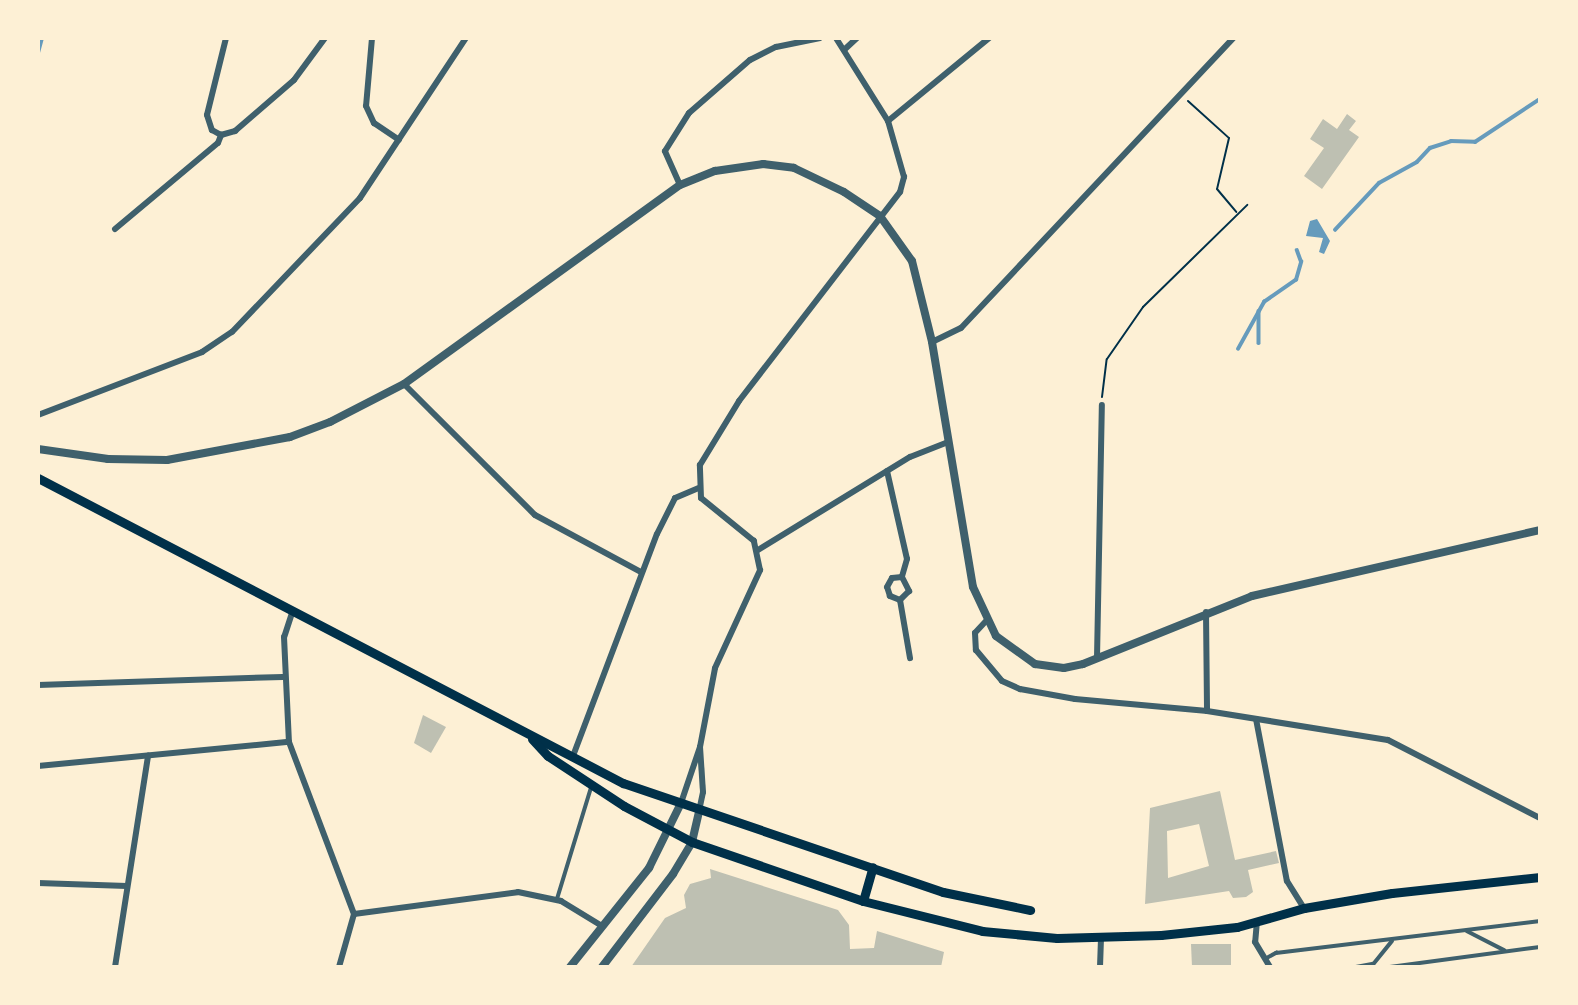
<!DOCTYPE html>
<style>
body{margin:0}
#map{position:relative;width:1578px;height:1005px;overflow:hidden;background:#fdf0d5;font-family:"Source Serif 4",serif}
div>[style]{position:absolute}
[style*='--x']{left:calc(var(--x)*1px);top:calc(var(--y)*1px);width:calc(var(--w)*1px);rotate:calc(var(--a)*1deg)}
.water>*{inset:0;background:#669bbc}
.stream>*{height:3.5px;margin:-1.75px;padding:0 1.75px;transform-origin:1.75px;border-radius:1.75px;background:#669bbc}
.building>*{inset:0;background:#bec0b2}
.path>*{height:2px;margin:-1px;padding:0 1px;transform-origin:1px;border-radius:1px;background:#003049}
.service>*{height:3.5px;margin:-1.75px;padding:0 1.75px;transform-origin:1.75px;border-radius:1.75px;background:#3f606c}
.minor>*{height:6px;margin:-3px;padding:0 3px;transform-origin:3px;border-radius:3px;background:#3f606c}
.tertiary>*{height:8px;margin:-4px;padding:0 4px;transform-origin:4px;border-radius:4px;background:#3f606c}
.secondary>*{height:9px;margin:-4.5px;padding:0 4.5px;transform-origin:4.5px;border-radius:4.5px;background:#003049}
span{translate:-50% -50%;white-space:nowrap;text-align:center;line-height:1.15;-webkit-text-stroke:5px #fdf0d5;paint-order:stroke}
.frame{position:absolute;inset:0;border:40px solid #fdf0d5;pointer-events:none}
</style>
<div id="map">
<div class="water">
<div style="clip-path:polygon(1317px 219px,1330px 241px,1324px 254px,1319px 252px,1323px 238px,1306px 236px,1310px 221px)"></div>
</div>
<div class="stream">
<div style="--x:38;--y:53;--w:16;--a:-75"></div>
<div style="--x:1335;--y:230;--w:64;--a:-46.9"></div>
<div style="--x:1379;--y:183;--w:43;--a:-28.9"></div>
<div style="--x:1417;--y:162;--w:19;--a:-47"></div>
<div style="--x:1430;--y:148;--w:22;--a:-18"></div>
<div style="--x:1451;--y:141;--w:24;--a:2"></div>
<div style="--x:1475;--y:142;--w:78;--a:-33.5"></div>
<div style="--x:1259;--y:311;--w:32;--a:90"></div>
<div style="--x:1238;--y:349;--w:54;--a:-61"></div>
<div style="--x:1264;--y:302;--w:39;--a:-35"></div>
<div style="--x:1296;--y:280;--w:19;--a:-74"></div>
<div style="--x:1301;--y:262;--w:12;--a:-110"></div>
</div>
<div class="building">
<div style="clip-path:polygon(1347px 114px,1356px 121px,1349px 130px,1359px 137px,1322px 189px,1304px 176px,1324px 148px,1310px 139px,1323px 119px,1337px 129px)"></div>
<div style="clip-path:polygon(423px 715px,446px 727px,431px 753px,414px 743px)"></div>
<div style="clip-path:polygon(evenodd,1220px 791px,1235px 860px,1276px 851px,1279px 863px,1248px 870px,1253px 892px,1246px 897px,1233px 898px,1229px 891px,1145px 904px,1150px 808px,1220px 791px,1199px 824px,1209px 866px,1168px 878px,1167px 831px,1199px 824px)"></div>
<div style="clip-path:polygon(710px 869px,838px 910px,849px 925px,850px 949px,874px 948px,877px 931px,944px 952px,941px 967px,631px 967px,665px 918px,686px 908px,684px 895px,690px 884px,711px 878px)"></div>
<div style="clip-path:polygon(1191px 944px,1231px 944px,1231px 967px,1192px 967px)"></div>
</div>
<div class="path">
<div style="--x:1188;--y:101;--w:55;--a:42.1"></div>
<div style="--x:1229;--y:138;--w:52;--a:103.2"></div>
<div style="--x:1217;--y:189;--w:30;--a:50"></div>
<div style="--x:1102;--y:397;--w:38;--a:-83"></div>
<div style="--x:1107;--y:359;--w:63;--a:-55.3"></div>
<div style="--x:1143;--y:307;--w:146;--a:-44.4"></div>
</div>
<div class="service">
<div style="--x:557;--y:899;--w:116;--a:-73"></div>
<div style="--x:1467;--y:931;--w:42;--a:27.2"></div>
<div style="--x:1265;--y:959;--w:13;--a:-29"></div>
<div style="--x:1276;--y:953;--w:266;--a:-6.9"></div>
<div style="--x:1356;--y:967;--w:16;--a:-11"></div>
<div style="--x:1371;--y:967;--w:33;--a:-51"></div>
<div style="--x:1390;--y:967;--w:151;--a:-7.6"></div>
</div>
<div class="minor">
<div style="--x:226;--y:38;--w:79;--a:103.9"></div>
<div style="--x:207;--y:115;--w:16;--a:72"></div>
<div style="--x:212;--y:130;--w:10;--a:29"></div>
<div style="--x:221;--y:135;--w:15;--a:-16"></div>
<div style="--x:235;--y:131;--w:78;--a:-40.8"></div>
<div style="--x:294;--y:80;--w:52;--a:-53.6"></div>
<div style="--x:372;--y:38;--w:68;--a:95"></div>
<div style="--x:366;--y:106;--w:19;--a:65"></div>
<div style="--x:374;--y:123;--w:30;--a:34"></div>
<div style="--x:844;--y:50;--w:18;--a:-43"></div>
<div style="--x:888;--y:121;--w:131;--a:-39.4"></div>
<div style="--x:680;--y:185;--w:37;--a:-114"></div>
<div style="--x:665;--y:151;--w:45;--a:-57.7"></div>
<div style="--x:689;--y:113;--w:81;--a:-41"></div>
<div style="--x:750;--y:60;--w:29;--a:-27"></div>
<div style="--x:776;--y:47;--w:45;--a:-11.6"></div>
<div style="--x:115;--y:229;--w:134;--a:-39.9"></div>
<div style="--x:218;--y:143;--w:9;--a:-69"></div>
<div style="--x:932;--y:342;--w:32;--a:-26"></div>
<div style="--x:961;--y:328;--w:398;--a:-46.8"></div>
<div style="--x:404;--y:384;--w:185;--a:45"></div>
<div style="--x:535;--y:515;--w:120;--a:28.3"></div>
<div style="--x:38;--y:415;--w:176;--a:-21"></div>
<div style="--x:202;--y:352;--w:36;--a:-34"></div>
<div style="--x:232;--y:332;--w:185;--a:-46.3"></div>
<div style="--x:360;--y:198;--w:192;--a:-56.5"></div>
<div style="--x:887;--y:471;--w:90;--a:77.2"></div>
<div style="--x:907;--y:559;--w:19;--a:106"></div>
<div style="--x:902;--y:577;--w:16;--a:63"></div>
<div style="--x:909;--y:591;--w:13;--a:135"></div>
<div style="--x:900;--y:600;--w:59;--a:80.2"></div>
<div style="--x:758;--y:550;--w:178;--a:-31.5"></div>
<div style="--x:910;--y:457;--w:41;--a:-21.5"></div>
<div style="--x:900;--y:600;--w:11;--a:-158"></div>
<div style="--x:890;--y:596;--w:9;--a:-108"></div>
<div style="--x:887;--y:587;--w:10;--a:-61"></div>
<div style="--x:892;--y:578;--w:10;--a:-6"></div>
<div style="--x:1206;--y:612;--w:99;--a:89.4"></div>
<div style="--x:292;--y:613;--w:25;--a:108"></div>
<div style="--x:284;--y:637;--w:105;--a:87.3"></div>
<div style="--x:289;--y:742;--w:184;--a:69.3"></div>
<div style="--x:354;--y:914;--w:55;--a:105.8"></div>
<div style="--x:986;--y:621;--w:16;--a:133"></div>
<div style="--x:975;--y:633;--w:17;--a:87"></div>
<div style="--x:976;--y:650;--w:40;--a:50"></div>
<div style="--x:1002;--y:681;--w:20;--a:24"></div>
<div style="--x:1020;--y:689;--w:56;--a:10.3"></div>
<div style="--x:1075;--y:699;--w:133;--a:5.2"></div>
<div style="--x:1207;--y:711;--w:183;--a:9.1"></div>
<div style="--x:1388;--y:740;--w:171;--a:27.2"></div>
<div style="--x:1097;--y:658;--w:253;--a:-88.9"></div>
<div style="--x:38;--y:685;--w:245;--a:-1.9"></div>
<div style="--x:1256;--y:719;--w:165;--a:79.2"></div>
<div style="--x:1287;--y:881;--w:32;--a:58"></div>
<div style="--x:573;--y:756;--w:237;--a:-69.3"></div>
<div style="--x:657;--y:534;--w:40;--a:-63.4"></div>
<div style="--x:675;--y:498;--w:25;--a:-23"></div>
<div style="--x:38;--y:766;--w:252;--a:-5.5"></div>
<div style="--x:681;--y:803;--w:59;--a:-71.3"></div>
<div style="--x:700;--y:747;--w:80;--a:-79.2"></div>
<div style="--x:715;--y:668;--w:108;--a:-65.3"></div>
<div style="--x:760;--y:570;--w:30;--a:-102"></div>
<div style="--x:754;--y:541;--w:68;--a:-140.9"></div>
<div style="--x:701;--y:498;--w:33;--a:-92"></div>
<div style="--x:700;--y:465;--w:75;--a:-58.6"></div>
<div style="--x:739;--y:401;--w:264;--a:-52.4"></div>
<div style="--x:900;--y:192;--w:16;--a:-75"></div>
<div style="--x:904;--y:177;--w:58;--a:-105.9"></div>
<div style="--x:888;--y:121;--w:98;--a:-122.1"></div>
<div style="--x:699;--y:811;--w:19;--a:-78"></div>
<div style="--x:703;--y:792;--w:45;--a:-93.8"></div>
<div style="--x:38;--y:883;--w:89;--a:1.9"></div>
<div style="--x:354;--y:914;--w:165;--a:-7.6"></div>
<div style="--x:518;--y:892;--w:44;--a:11.8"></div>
<div style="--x:561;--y:901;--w:48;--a:31.4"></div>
<div style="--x:1257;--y:921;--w:21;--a:95"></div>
<div style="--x:1255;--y:942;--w:29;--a:59"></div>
<div style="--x:115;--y:967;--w:214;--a:-81.1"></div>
<div style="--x:1100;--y:967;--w:29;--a:-88"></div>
</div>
<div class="tertiary">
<div style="--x:38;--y:449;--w:71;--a:8.1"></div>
<div style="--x:108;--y:459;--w:59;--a:1"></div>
<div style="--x:167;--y:460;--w:125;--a:-10.6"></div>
<div style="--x:290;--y:437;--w:43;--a:-20.6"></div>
<div style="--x:330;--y:422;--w:83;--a:-27.2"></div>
<div style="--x:404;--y:384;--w:340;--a:-35.8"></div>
<div style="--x:680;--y:185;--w:38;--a:-22"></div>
<div style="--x:715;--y:171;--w:49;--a:-8.3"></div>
<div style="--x:763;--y:164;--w:31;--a:7"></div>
<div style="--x:794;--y:168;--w:55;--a:25.6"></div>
<div style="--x:844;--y:192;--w:43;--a:33.7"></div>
<div style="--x:880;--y:216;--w:55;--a:54.6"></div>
<div style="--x:912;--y:261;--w:83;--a:76.1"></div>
<div style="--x:932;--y:342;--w:248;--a:80.5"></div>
<div style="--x:973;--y:587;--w:54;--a:64.9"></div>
<div style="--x:996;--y:636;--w:48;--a:35.7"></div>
<div style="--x:1035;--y:664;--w:29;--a:8"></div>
<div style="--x:1064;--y:668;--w:19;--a:-12"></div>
<div style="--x:1083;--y:664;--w:182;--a:-21.9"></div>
<div style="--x:1252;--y:596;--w:295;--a:-12.9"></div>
<div style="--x:570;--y:967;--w:127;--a:-51.4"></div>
<div style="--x:649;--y:868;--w:72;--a:-63.8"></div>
<div style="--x:602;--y:967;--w:117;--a:-52.6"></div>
<div style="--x:673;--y:874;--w:37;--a:-59"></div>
<div style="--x:692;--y:842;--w:32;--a:-77"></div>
</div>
<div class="secondary">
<div style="--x:38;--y:478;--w:660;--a:27.54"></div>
<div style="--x:623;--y:783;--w:338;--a:18.8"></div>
<div style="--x:943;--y:892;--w:89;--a:11.7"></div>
<div style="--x:532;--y:739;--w:23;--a:47"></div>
<div style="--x:548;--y:756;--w:91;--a:33.3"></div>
<div style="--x:624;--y:806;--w:77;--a:27.9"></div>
<div style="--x:692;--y:842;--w:181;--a:19"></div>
<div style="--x:863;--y:901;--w:123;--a:14.1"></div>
<div style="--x:982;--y:931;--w:75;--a:5.3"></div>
<div style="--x:1057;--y:938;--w:104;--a:-1.7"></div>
<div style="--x:1161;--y:935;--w:76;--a:-6"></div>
<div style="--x:1237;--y:927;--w:70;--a:-15.8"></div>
<div style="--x:1304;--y:908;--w:89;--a:-9.7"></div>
<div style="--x:1392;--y:893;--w:149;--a:-6.2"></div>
<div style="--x:863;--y:901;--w:35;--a:-74"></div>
</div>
<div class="frame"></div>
</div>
